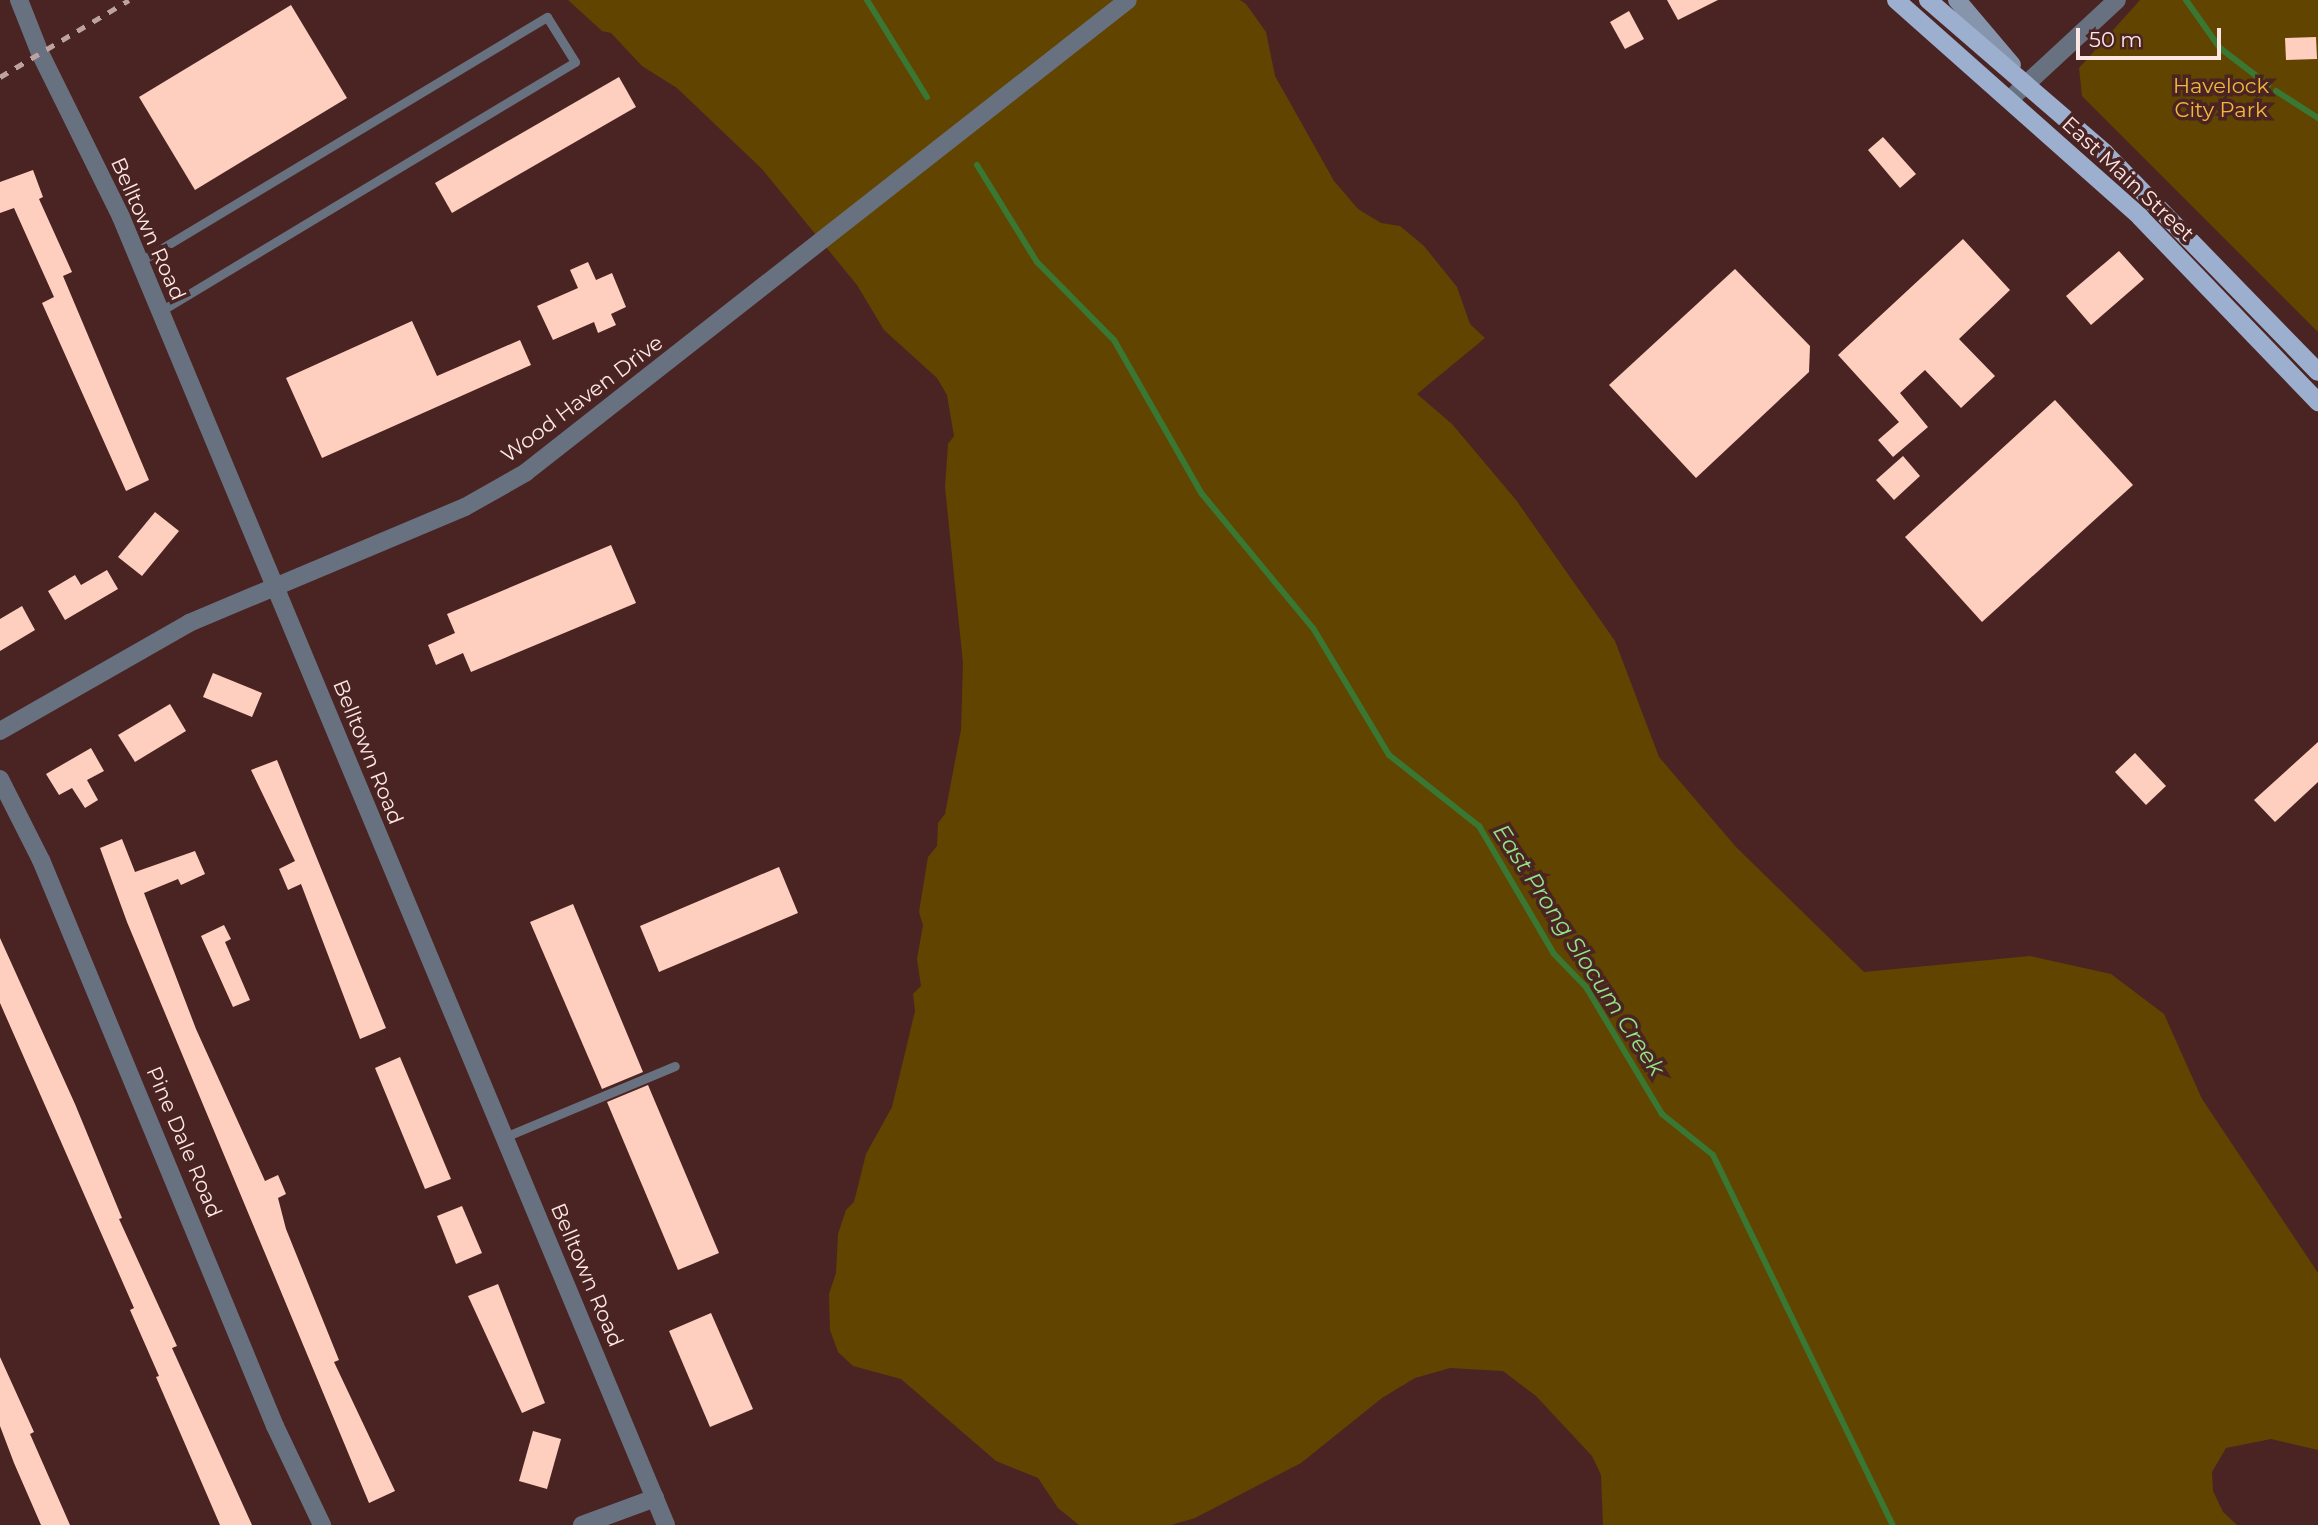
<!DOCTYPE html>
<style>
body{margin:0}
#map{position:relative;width:2318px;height:1525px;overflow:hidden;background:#4a2423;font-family:Montserrat,sans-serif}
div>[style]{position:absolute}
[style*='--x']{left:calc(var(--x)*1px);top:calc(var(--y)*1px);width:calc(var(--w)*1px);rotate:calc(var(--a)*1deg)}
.green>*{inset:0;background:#614400}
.stream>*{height:6px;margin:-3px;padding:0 3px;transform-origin:3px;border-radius:3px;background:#397732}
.building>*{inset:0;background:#fecfbe}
.lane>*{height:9px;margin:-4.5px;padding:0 4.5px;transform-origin:4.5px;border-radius:4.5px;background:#687180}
.street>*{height:18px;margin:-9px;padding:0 9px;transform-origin:9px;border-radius:9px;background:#687180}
.secondary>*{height:18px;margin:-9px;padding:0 9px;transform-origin:9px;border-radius:9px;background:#8694ac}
.primary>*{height:18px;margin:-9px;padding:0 9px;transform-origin:9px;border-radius:9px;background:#9dafcf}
.rail>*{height:5px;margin-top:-2.5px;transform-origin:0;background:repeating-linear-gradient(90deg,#bda2a0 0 9px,transparent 0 18px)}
span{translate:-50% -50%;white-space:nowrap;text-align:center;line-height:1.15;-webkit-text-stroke:7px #4a2423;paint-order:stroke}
.park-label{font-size:21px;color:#f3b73a}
.street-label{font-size:21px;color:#fce7e5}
.water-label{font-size:23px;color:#91e486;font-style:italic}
.scale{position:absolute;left:2076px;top:28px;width:145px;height:32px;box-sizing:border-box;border:4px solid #fce7e5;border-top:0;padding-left:9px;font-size:21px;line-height:24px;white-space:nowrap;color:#fce7e5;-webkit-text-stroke:5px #4a2423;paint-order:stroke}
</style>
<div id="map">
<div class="green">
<div style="clip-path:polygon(568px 0,1240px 0,1246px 4px,1266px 32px,1275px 76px,1334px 181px,1358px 209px,1381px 223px,1400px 226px,1424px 246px,1457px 287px,1470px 324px,1485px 338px,1417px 394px,1452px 424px,1516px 500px,1615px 641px,1659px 757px,1736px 847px,1864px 972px,2030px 956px,2111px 974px,2164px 1014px,2202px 1099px,2318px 1273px,2318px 1450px,2271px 1439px,2226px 1448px,2212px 1472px,2213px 1491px,2223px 1512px,2237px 1525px,1603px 1525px,1601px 1475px,1592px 1456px,1536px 1396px,1503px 1371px,1450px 1368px,1415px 1378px,1382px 1398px,1301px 1463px,1195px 1518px,1171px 1525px,1079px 1525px,1058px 1508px,1038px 1478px,996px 1461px,901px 1379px,853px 1366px,838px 1352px,830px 1330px,829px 1294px,836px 1273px,838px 1234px,846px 1210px,854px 1202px,866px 1154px,892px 1107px,915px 1011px,913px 994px,921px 986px,917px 959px,923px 925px,919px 912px,928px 857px,937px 846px,938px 823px,945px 814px,961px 730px,963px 663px,945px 487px,948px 444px,954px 436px,947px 395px,937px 378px,884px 330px,857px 285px,762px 169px,677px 88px,642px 66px,611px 33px,602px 31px)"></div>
<div style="clip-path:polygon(2140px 0,2318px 0,2318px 332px,2082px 96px,2079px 68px)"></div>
</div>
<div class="stream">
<div style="--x:867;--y:0;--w:114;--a:58.3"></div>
<div style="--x:2186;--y:0;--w:59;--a:54.7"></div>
<div style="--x:2220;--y:48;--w:61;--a:37.6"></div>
<div style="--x:2276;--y:91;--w:50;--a:32.7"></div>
<div style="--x:977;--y:165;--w:114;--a:58.3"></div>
<div style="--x:1037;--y:262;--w:110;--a:45.4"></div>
<div style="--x:1114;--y:340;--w:177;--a:60.3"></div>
<div style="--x:1202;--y:494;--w:174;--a:50.4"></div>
<div style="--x:1313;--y:628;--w:148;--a:59.1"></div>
<div style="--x:1389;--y:755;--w:115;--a:38.3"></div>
<div style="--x:1479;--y:826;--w:148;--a:59.6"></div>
<div style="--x:1554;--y:954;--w:46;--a:45.9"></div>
<div style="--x:1586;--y:987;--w:148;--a:59.1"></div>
<div style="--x:1662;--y:1114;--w:65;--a:38.8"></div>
<div style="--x:1713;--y:1155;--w:411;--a:64.1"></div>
</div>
<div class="building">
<div style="clip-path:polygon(1667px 0,1718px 0,1678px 20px)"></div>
<div style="clip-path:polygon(291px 5px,347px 98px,195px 190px,139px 97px)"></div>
<div style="clip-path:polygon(1629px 11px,1644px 39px,1625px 49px,1610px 22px)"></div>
<div style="clip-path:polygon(2316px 37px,2317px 59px,2286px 60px,2285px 38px)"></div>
<div style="clip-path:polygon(619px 77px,636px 107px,452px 213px,435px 183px)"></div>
<div style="clip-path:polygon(1883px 137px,1916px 174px,1900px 188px,1868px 150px)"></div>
<div style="clip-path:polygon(33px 170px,43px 197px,39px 199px,72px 272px,63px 276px,149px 480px,126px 491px,42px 303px,54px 297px,14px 208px,0 213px,0 182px)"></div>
<div style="clip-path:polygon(1963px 239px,2010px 290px,1959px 339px,1995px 376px,1961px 408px,1925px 370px,1900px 393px,1928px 427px,1893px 457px,1878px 440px,1899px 422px,1838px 355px)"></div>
<div style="clip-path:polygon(2119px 251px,2144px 279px,2091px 325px,2066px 296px)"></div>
<div style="clip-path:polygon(588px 262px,596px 280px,612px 273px,626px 307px,611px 314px,616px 325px,598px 333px,594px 322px,553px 340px,537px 306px,578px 288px,570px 270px)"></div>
<div style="clip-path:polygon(1735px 269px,1810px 346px,1809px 372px,1696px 478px,1609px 385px)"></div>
<div style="clip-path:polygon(412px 321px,437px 376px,520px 340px,531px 365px,322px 458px,286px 378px)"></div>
<div style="clip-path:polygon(2055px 400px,2133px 485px,1982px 622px,1905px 537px)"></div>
<div style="clip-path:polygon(1903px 456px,1920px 476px,1894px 500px,1876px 480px)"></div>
<div style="clip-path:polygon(155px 512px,179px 531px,142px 576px,118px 557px)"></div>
<div style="clip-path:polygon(611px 545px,636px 603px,471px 672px,463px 653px,436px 665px,428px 645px,455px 633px,447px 614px)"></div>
<div style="clip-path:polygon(107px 570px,118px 589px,65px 620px,48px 591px,75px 575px,81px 585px)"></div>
<div style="clip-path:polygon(22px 606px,35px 630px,0 651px,0 619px)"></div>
<div style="clip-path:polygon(213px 673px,262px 693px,252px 717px,203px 697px)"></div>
<div style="clip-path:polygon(170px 704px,186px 731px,135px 762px,118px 735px)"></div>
<div style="clip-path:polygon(2318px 742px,2318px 782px,2275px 822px,2254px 800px)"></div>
<div style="clip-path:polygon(91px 748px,104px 771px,87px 780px,98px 800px,85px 808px,72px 788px,59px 795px,46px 774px)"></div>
<div style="clip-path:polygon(2135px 753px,2166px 786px,2146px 805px,2115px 772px)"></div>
<div style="clip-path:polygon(277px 760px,386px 1028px,360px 1039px,301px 884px,288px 890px,279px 869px,295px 861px,251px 770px)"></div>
<div style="clip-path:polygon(122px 839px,135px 872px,195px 851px,205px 874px,181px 885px,178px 879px,144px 893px,196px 1029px,265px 1181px,278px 1175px,286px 1194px,278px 1198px,286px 1229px,339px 1360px,334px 1362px,395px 1491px,369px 1503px,127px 922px,100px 848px)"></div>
<div style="clip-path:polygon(779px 867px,798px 913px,659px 972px,640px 926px)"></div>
<div style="clip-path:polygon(573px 904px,643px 1072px,602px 1089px,530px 922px)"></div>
<div style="clip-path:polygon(224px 925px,231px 939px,225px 942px,250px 1000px,233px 1007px,201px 936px)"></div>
<div style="clip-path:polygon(0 938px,75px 1104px,122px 1218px,119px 1219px,177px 1346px,172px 1348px,252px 1525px,220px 1525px,156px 1377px,159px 1376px,130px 1310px,134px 1308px,0 1003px)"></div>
<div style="clip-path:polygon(400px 1057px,451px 1179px,425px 1189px,375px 1068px)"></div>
<div style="clip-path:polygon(648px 1085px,719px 1253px,678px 1270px,607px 1102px)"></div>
<div style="clip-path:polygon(462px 1206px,482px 1253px,456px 1264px,437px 1216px)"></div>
<div style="clip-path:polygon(498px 1284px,545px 1403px,522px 1413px,468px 1296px)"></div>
<div style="clip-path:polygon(711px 1313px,753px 1409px,710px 1427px,669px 1331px)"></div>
<div style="clip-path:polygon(0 1357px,34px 1432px,30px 1434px,70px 1525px,41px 1525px,14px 1463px,0 1426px)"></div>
<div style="clip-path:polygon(533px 1431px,561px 1439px,547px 1489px,519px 1481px)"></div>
</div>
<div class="lane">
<div style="--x:139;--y:262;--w:476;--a:-31"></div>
<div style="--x:547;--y:17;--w:53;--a:58.1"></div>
<div style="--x:575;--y:62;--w:484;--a:149"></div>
<div style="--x:505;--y:1137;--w:184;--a:-22.7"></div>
</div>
<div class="street">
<div style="--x:19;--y:0;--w:57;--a:68.4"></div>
<div style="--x:40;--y:53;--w:183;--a:63.7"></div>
<div style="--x:121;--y:217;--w:1417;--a:67.38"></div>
<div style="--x:2009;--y:100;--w:147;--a:-42.8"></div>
<div style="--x:0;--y:731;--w:218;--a:-29.7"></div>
<div style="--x:189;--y:623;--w:299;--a:-22.8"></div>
<div style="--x:465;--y:507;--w:69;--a:-29.5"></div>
<div style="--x:525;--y:473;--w:766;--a:-38.11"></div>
<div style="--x:0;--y:779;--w:91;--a:63.2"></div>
<div style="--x:41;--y:860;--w:612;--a:67.54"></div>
<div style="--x:275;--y:1426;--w:110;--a:64.6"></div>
<div style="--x:582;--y:1525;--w:78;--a:-20.3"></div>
</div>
<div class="secondary">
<div style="--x:1957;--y:0;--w:85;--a:49.8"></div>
</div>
<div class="primary">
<div style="--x:1896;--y:0;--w:327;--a:41.6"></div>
<div style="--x:2140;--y:217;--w:257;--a:46.1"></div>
<div style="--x:1928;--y:0;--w:234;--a:40.8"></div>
<div style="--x:2105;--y:153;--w:305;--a:45.8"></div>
</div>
<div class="rail">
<div style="--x:0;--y:77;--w:150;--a:-30.8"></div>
</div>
<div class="park-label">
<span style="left:2221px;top:98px">Havelock<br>City Park</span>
</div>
<div class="street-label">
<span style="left:2128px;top:179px;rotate:43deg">East Main Street</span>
<span style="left:148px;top:229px;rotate:66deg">Belltown Road</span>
<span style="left:582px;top:399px;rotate:-37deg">Wood Haven Drive</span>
<span style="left:368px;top:752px;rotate:68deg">Belltown Road</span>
<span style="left:184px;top:1142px;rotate:67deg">Pine Dale Road</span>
<span style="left:587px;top:1275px;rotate:67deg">Belltown Road</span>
</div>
<div class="water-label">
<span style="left:1579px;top:950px;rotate:57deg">East Prong Slocum Creek</span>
</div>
<div class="scale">50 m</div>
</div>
